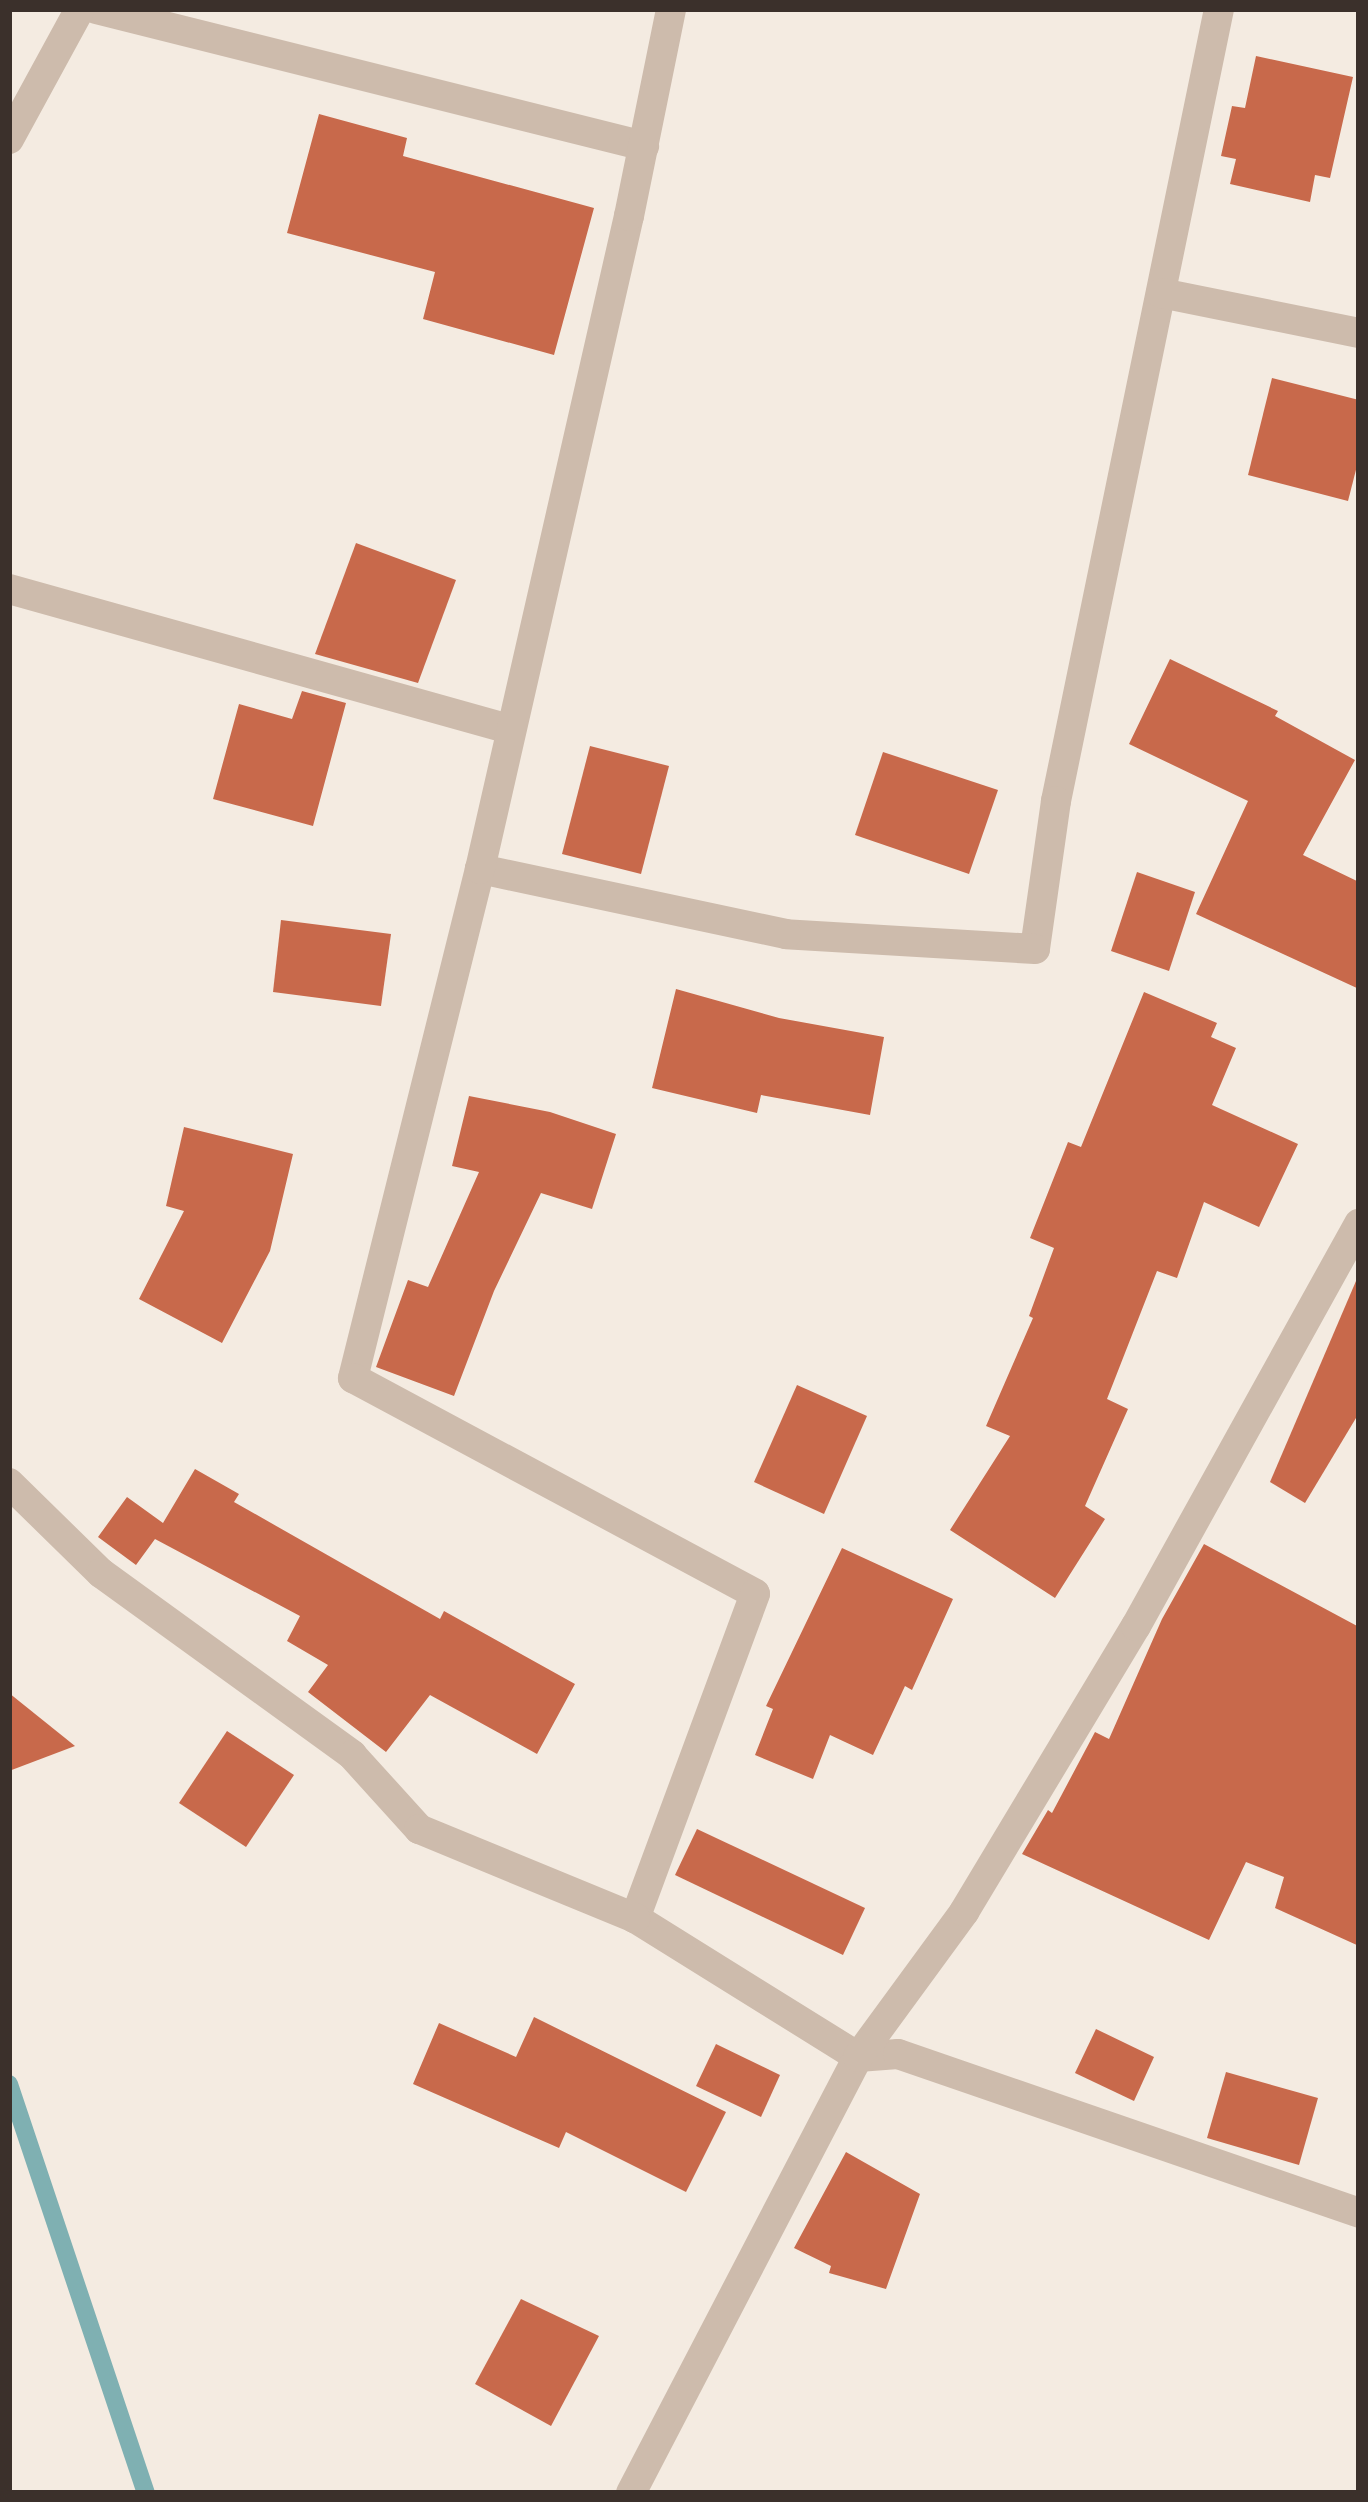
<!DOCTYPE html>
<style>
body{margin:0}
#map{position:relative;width:1368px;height:2502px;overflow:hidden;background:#f4ebe1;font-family:Figtree,sans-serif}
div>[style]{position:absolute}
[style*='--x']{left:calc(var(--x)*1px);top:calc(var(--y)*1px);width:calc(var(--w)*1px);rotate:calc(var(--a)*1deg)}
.stream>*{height:18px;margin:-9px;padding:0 9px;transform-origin:9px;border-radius:9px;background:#7fb0b2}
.building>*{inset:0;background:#c8694b}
.street>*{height:30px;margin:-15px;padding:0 15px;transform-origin:15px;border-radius:15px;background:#cdbbac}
span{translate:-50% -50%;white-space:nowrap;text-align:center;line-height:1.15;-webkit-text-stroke:9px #fbf5ee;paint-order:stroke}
.frame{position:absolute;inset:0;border:12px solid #3b302b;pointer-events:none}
</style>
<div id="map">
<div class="stream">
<div style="--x:9;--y:2084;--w:431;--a:71.5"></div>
</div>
<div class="building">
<div style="clip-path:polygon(1256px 56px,1353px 77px,1330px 178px,1315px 175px,1310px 202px,1230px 184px,1236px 159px,1221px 156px,1232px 106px,1245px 108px)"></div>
<div style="clip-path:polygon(319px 114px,407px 138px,403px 156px,594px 208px,554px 355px,423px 319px,435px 272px,287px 233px)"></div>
<div style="clip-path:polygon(1272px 378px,1359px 400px,1359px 458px,1348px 501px,1248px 475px)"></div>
<div style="clip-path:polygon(356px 543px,456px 580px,418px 683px,315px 654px)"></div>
<div style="clip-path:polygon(1170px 659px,1278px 711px,1275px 716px,1355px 760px,1303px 855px,1359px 882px,1359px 989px,1196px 914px,1248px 801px,1129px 744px)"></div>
<div style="clip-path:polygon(302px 691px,346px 703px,313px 826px,213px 799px,239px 704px,292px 719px)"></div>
<div style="clip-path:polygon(590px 746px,669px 766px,641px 874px,562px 854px)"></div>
<div style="clip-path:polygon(883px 752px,998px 790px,969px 874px,855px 835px)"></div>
<div style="clip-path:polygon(1137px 872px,1195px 892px,1169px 971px,1111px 951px)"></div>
<div style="clip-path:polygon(281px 920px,391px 934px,381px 1006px,273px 992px)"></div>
<div style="clip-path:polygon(676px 989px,779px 1018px,884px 1037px,870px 1115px,761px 1095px,757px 1113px,652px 1088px)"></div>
<div style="clip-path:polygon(1144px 992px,1217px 1023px,1211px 1037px,1236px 1048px,1212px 1105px,1298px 1144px,1259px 1227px,1204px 1202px,1177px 1278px,1157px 1271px,1107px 1399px,1128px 1409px,1085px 1506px,1105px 1519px,1055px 1598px,950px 1530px,1010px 1436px,986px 1426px,1033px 1318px,1029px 1316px,1054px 1248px,1030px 1238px,1068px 1142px,1081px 1147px)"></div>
<div style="clip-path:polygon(469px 1096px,550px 1112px,616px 1134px,592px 1209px,541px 1193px,494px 1291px,454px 1396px,376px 1367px,408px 1280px,428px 1287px,479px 1172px,452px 1166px)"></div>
<div style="clip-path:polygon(184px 1127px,293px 1154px,270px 1251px,222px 1343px,139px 1299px,184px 1211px,166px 1206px)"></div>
<div style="clip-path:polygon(1359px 1274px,1359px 1413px,1305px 1503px,1270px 1482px)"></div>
<div style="clip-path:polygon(797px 1385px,867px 1416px,824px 1514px,754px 1482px)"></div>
<div style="clip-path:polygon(195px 1469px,239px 1494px,234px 1502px,440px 1619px,444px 1611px,575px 1684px,537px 1754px,430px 1695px,386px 1752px,308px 1692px,328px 1665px,287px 1641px,300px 1616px,155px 1539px,136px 1565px,98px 1537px,127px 1497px,163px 1523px)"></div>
<div style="clip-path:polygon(1204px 1544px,1359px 1627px,1359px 1946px,1275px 1908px,1284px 1877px,1246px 1862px,1209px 1940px,1022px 1854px,1048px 1810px,1052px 1813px,1095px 1732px,1109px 1739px,1162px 1619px)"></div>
<div style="clip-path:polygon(842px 1548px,953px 1599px,912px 1690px,905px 1686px,873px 1755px,830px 1735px,813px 1779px,755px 1755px,773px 1709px,766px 1706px)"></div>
<div style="clip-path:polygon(9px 1693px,75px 1746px,9px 1771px)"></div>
<div style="clip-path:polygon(227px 1731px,294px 1775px,246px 1847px,179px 1803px)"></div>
<div style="clip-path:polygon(697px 1829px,865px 1908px,843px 1955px,675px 1875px)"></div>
<div style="clip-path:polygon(534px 2017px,726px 2112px,686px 2192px,566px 2132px,559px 2148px,413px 2084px,439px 2023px,516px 2057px)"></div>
<div style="clip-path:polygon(1096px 2029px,1154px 2057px,1134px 2101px,1075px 2073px)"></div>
<div style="clip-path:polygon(716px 2044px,780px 2075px,761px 2117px,696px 2086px)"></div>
<div style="clip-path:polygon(1226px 2072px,1318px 2098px,1299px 2165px,1207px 2138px)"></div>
<div style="clip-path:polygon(846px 2152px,920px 2194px,886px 2289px,829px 2273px,831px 2266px,794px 2248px)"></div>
<div style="clip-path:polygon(521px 2299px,599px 2336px,551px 2426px,475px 2384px)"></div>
</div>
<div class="street">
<div style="--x:96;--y:9;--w:565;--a:14.04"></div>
<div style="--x:1219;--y:9;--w:809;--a:101.63"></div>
<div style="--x:1056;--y:801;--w:149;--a:98.1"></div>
<div style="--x:1035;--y:949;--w:249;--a:-176.6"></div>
<div style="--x:786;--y:934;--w:313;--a:-168"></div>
<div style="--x:480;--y:869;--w:525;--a:104.01"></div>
<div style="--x:353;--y:1378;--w:456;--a:28.2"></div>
<div style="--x:755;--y:1594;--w:346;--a:110.3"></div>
<div style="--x:635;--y:1918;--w:263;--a:31.9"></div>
<div style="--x:858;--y:2057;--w:40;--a:-4.3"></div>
<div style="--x:898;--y:2054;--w:488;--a:19"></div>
<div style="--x:9;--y:139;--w:148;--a:-61.4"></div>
<div style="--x:1161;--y:293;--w:202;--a:11.4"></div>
<div style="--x:9;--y:589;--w:519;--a:15.64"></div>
<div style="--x:480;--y:869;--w:670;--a:-77.15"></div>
<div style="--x:629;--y:216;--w:211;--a:-78.5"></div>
<div style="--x:9;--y:1483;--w:129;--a:44.4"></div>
<div style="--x:101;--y:1573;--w:310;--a:35.9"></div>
<div style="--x:352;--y:1755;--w:100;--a:47.8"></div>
<div style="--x:419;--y:1829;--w:234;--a:22.4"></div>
<div style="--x:631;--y:2493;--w:492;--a:-62.5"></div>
<div style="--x:858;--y:2057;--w:180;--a:-53.8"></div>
<div style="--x:964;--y:1912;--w:334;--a:-59"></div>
<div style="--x:1136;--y:1626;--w:460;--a:-61"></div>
</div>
<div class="frame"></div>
</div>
